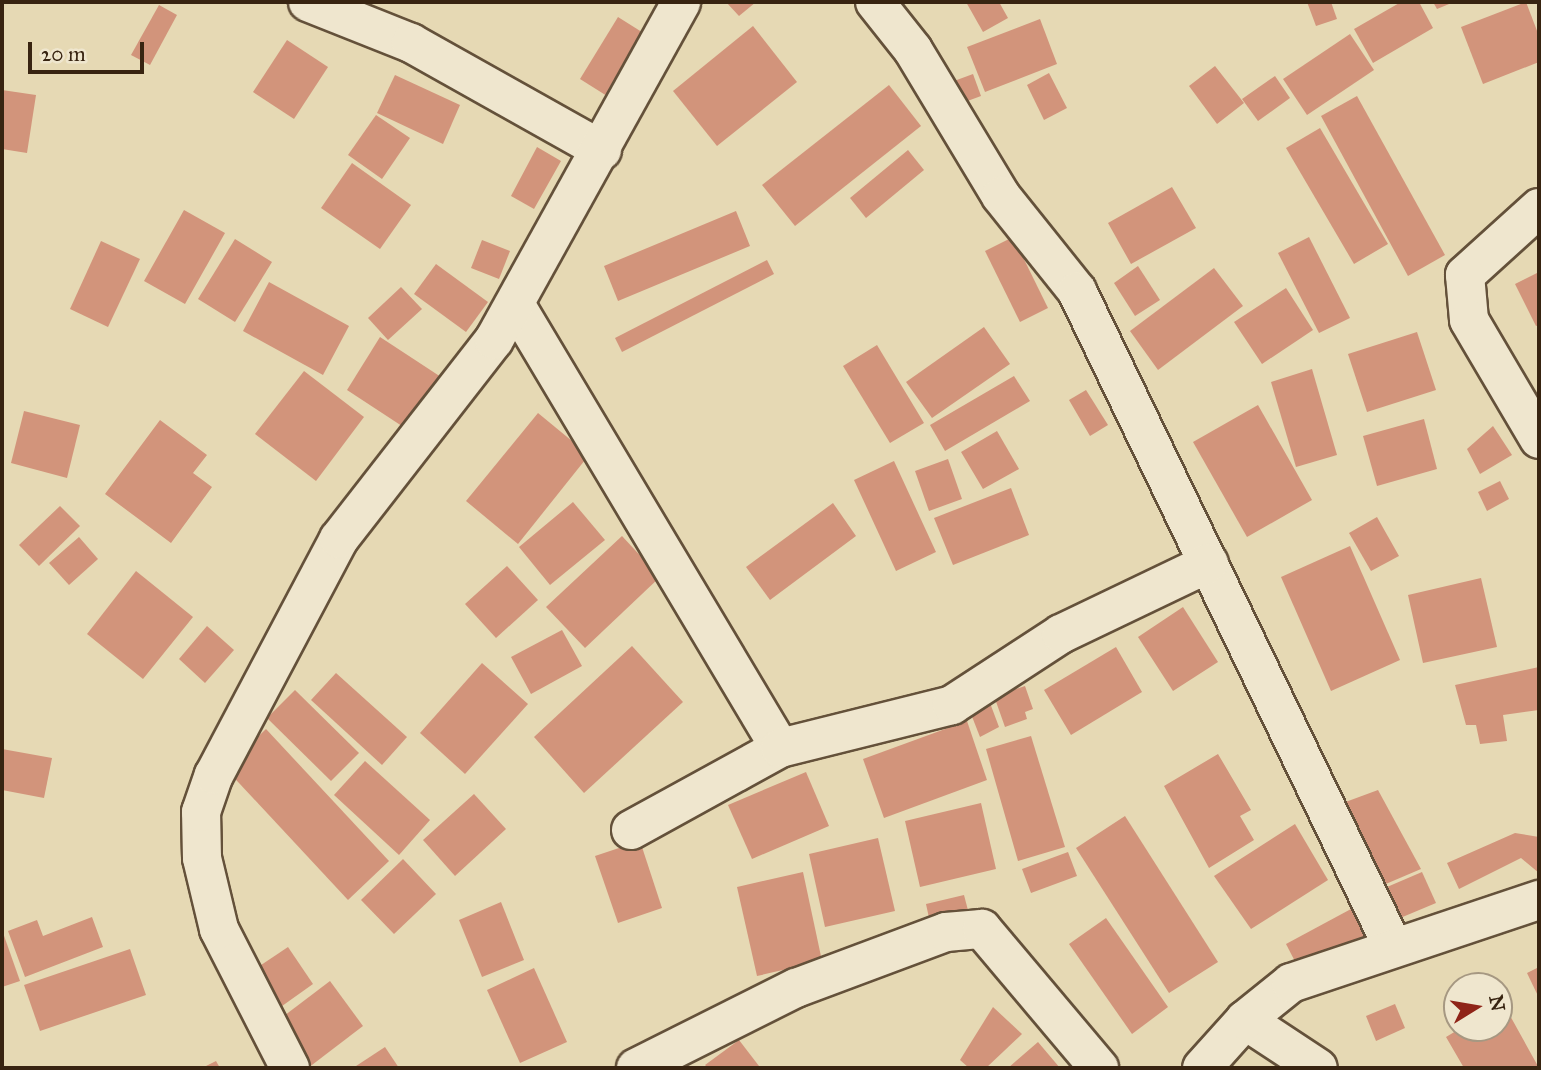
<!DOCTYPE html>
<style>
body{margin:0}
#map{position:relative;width:1541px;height:1070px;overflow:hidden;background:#e6d9b4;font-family:"IM FELL Great Primer",serif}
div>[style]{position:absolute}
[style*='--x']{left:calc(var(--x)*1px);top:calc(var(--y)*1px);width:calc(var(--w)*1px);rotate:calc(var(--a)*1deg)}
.building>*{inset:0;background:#d2947b}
.roads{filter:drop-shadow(2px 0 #64513a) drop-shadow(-2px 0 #64513a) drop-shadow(0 2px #64513a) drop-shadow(0 -2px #64513a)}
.minor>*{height:38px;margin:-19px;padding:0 19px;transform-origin:19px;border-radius:19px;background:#efe6ce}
span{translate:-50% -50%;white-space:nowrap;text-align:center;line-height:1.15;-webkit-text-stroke:7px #efe6ce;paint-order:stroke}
.frame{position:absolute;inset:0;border:4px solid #382411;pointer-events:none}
.north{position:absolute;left:1443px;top:972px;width:70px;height:70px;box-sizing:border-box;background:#efe6ce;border:2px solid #a69882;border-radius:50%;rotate:79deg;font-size:19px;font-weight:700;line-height:28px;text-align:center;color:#382411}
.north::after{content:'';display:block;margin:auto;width:24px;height:32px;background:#8f2418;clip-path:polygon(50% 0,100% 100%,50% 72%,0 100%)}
.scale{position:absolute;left:28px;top:42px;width:116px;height:32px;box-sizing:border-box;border:4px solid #382411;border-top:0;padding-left:9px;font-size:21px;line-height:24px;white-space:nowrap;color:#382411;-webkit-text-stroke:5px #efe6ce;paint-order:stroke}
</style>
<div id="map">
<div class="building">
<div style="clip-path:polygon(726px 2px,756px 2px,739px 16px)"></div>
<div style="clip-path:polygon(966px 2px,999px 2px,1008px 18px,983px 32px)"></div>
<div style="clip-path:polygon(1307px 2px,1331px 2px,1337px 19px,1316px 26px)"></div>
<div style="clip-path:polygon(1401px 2px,1419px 2px,1433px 28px,1373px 63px,1354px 29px)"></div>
<div style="clip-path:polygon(1433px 2px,1454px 2px,1437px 9px)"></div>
<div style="clip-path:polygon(1526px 2px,1539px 36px,1539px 62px,1483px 84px,1461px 27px)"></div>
<div style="clip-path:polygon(159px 5px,177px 15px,150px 65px,131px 55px)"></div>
<div style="clip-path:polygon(618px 17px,645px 34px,607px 96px,580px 79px)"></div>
<div style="clip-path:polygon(1040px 19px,1057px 64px,985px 92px,967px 47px)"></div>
<div style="clip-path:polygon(753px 26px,797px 82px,717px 146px,673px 91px)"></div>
<div style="clip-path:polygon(1350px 34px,1374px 70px,1307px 115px,1283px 79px)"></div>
<div style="clip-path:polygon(287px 40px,328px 67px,294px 119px,253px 92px)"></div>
<div style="clip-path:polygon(1215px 66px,1244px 103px,1217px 124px,1189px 86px)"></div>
<div style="clip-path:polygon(1049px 73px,1067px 108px,1044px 120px,1027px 85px)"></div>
<div style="clip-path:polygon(973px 74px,981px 96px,954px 106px,946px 84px)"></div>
<div style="clip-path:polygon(395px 75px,460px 105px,443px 144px,377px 113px)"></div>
<div style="clip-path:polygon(1275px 76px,1290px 98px,1258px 121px,1242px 99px)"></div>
<div style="clip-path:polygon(889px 85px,921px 126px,795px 226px,762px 185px)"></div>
<div style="clip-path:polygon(2px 90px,36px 95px,27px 153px,2px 149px)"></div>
<div style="clip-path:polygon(1357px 96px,1445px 255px,1408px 276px,1321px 116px)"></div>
<div style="clip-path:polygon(376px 115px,410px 138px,382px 179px,348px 155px)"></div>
<div style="clip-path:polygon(1320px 128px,1388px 244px,1354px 264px,1286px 148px)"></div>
<div style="clip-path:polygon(537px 147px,561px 161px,534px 209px,511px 196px)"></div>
<div style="clip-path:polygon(908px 150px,924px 170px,866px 218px,850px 198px)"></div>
<div style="clip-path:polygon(352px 163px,411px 205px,380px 249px,321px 208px)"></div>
<div style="clip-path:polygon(1172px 187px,1196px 228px,1131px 264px,1108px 223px)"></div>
<div style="clip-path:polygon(184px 210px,225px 233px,185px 304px,144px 281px)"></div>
<div style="clip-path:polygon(736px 211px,750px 246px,618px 301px,604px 266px)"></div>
<div style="clip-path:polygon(1013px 237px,1048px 308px,1020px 322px,985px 251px)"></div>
<div style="clip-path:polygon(1309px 237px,1350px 318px,1319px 333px,1278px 253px)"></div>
<div style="clip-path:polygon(235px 239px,272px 262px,235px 322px,198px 299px)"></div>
<div style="clip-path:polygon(482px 240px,510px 251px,499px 279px,471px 268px)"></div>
<div style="clip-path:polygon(101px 241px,140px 259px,108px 327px,70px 309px)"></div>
<div style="clip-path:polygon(767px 260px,774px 274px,622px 352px,615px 338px)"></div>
<div style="clip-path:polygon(436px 264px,488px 302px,466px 332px,414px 294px)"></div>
<div style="clip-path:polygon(1138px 266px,1160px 300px,1135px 316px,1114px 283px)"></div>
<div style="clip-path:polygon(1214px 268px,1243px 306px,1158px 370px,1130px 331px)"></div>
<div style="clip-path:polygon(1539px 272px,1539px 325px,1536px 326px,1515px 284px)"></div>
<div style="clip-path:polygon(269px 282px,349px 326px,323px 375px,243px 331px)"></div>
<div style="clip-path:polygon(401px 287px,422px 309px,388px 340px,368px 318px)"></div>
<div style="clip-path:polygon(1286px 288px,1313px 330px,1262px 364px,1234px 322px)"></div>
<div style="clip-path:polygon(984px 327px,1010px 364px,932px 418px,906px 382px)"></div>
<div style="clip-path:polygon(1417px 332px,1436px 390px,1367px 412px,1348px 354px)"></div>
<div style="clip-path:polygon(380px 337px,441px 377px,408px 430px,347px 390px)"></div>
<div style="clip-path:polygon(877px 345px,924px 423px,890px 443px,843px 366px)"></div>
<div style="clip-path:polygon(1312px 369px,1337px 455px,1296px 467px,1271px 382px)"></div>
<div style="clip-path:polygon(304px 371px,364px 417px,316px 481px,255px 434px)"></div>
<div style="clip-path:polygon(1014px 376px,1030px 401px,945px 451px,930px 425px)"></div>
<div style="clip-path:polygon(1086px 390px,1108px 425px,1090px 436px,1069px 400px)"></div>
<div style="clip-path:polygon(1258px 405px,1312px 500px,1247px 537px,1193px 442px)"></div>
<div style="clip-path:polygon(24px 411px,80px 425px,67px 478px,11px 463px)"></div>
<div style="clip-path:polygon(538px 413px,589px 455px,518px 544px,466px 501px)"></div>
<div style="clip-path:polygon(1424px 419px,1437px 469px,1377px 486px,1363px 436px)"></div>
<div style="clip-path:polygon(160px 420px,207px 455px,193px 473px,212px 487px,171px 543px,105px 494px)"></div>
<div style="clip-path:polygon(1493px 426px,1512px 455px,1480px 474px,1467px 449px)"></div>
<div style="clip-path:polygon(997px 431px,1019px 469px,983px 489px,961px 452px)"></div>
<div style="clip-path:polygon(948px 459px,962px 499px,929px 511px,915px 471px)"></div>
<div style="clip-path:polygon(894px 461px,936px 552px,896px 571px,854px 480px)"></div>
<div style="clip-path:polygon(1500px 481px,1509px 499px,1487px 511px,1478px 492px)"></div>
<div style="clip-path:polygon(1011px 488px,1029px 535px,953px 565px,934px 518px)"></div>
<div style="clip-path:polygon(573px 502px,605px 540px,550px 585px,519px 547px)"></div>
<div style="clip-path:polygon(833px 503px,856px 536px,770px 600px,746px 567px)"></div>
<div style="clip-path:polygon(60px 506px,80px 526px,39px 566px,19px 545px)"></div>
<div style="clip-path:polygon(1377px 517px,1399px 556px,1371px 571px,1349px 533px)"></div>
<div style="clip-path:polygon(622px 536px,660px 577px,585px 648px,546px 607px)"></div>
<div style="clip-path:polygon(79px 537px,98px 559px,69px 585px,49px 563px)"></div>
<div style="clip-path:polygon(1350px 546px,1400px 660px,1331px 691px,1281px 577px)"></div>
<div style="clip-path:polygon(507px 566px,538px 600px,496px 638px,465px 604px)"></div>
<div style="clip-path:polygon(136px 571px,193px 617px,143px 679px,87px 634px)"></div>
<div style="clip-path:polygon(1481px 578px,1497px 647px,1423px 663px,1408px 595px)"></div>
<div style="clip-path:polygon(1183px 607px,1218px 662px,1173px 691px,1138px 637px)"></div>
<div style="clip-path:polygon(207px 626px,234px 650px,205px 683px,179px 659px)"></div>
<div style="clip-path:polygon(562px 630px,582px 666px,531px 694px,511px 657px)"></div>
<div style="clip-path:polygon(632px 646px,683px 702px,584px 793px,534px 737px)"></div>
<div style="clip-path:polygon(1116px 647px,1142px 692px,1071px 735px,1044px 690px)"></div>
<div style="clip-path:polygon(482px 663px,528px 704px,465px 774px,420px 733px)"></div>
<div style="clip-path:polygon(1539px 667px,1539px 710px,1503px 715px,1507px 741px,1480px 744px,1476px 725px,1466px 725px,1455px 685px)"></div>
<div style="clip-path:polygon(336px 673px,407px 737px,382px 765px,311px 700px)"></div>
<div style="clip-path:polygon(1025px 686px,1033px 709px,1025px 712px,1027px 719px,1005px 727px,994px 696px)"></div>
<div style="clip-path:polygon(295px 690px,359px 753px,331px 781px,267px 718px)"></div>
<div style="clip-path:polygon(990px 703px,999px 727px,980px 737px,971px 714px)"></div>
<div style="clip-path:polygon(967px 721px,987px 780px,884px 818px,863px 759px)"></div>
<div style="clip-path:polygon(266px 729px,389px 861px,348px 900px,225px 768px)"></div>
<div style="clip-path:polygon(1031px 736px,1065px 847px,1018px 861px,986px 749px)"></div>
<div style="clip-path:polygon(2px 749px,52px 758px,44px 798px,2px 790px)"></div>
<div style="clip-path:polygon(1218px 754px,1251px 810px,1240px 816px,1254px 840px,1209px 868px,1164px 786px)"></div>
<div style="clip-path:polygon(365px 761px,430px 820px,399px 855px,334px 795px)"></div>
<div style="clip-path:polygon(806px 772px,829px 826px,752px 859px,728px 805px)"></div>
<div style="clip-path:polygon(1378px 790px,1421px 869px,1374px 889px,1332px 807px)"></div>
<div style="clip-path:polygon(474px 794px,506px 829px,455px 876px,423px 840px)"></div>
<div style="clip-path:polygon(981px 803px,996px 869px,920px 887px,905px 821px)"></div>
<div style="clip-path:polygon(1125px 816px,1218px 962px,1169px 993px,1076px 848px)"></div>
<div style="clip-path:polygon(1295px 824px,1328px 880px,1251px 929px,1214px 876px)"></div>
<div style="clip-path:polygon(1515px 833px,1539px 837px,1539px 873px,1521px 858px,1459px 889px,1447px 863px)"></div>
<div style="clip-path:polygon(878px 838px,895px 911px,825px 927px,809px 854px)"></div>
<div style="clip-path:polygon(640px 841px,662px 908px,618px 923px,595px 856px)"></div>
<div style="clip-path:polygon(1068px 852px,1077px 876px,1031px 893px,1022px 869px)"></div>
<div style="clip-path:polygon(403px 859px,436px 894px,394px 934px,361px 900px)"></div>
<div style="clip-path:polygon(803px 872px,822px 961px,757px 976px,737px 887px)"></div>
<div style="clip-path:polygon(1422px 872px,1436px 903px,1393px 921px,1380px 890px)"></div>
<div style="clip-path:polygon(964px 895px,970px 918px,931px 927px,926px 904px)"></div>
<div style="clip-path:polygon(501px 902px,524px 960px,482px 977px,459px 920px)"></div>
<div style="clip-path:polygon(1351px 909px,1367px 937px,1301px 973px,1286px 944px)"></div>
<div style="clip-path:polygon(92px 917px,103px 947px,25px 977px,8px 931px,37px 920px,43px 936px)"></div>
<div style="clip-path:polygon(1106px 918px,1168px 1007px,1132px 1034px,1069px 944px)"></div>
<div style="clip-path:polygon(2px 930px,20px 981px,2px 987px)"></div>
<div style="clip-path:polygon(288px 947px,313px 984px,275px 1011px,249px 973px)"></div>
<div style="clip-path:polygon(130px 949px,146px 995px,40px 1031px,24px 985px)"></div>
<div style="clip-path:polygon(1539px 967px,1539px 998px,1527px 973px)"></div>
<div style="clip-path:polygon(534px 968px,567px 1042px,520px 1063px,487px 990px)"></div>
<div style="clip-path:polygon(330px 981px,363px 1026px,308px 1068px,272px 1025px)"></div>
<div style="clip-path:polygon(1503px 1003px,1539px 1068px,1464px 1068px,1446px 1037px,1461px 1028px,1499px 1028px)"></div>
<div style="clip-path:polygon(1395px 1004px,1405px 1028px,1376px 1041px,1366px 1016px)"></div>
<div style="clip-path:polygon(993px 1007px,1022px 1034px,986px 1068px,969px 1068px,960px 1060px)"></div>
<div style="clip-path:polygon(739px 1040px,759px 1066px,708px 1068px,705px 1065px)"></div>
<div style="clip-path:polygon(1038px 1042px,1060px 1068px,1008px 1068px)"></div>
<div style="clip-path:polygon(385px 1047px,399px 1068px,353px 1068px)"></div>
<div style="clip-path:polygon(216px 1061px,220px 1068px,202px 1068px)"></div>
</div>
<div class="roads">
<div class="minor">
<div style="--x:308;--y:2;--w:111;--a:21.7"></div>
<div style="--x:411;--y:43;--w:219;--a:29.3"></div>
<div style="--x:875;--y:2;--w:61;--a:51.6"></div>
<div style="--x:913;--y:50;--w:170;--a:58.9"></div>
<div style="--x:1001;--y:196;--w:122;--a:51.3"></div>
<div style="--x:1077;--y:291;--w:726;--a:64.28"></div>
<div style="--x:1539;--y:208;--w:100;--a:137.8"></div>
<div style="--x:1465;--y:275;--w:45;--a:84.9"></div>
<div style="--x:1469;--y:320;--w:138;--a:59.5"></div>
<div style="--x:515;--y:304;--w:517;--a:59.17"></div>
<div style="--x:631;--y:830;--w:170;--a:-28.8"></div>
<div style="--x:780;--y:748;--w:177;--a:-14"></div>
<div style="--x:952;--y:705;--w:130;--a:-33.1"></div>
<div style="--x:1061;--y:634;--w:164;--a:-25.6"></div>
<div style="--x:1245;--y:1020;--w:87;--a:33.3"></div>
<div style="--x:290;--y:1068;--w:156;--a:-117.1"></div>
<div style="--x:219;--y:929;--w:73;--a:-103.5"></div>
<div style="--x:202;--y:858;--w:46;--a:-91.2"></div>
<div style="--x:201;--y:812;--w:39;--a:-71"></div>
<div style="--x:214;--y:775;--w:267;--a:-62.1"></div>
<div style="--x:339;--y:539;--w:252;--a:-52.1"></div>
<div style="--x:494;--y:340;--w:386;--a:-61"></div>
<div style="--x:636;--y:1068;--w:179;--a:-26.6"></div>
<div style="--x:796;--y:988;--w:160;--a:-20.5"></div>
<div style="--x:946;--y:932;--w:36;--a:-5"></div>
<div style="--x:982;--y:929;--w:182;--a:49.9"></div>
<div style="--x:1202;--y:1068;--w:64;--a:-48.1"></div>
<div style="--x:1245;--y:1020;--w:59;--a:-38.8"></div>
<div style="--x:1291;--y:983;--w:262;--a:-18.5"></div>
</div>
</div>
<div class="frame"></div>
<div class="north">N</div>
<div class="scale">20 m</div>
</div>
